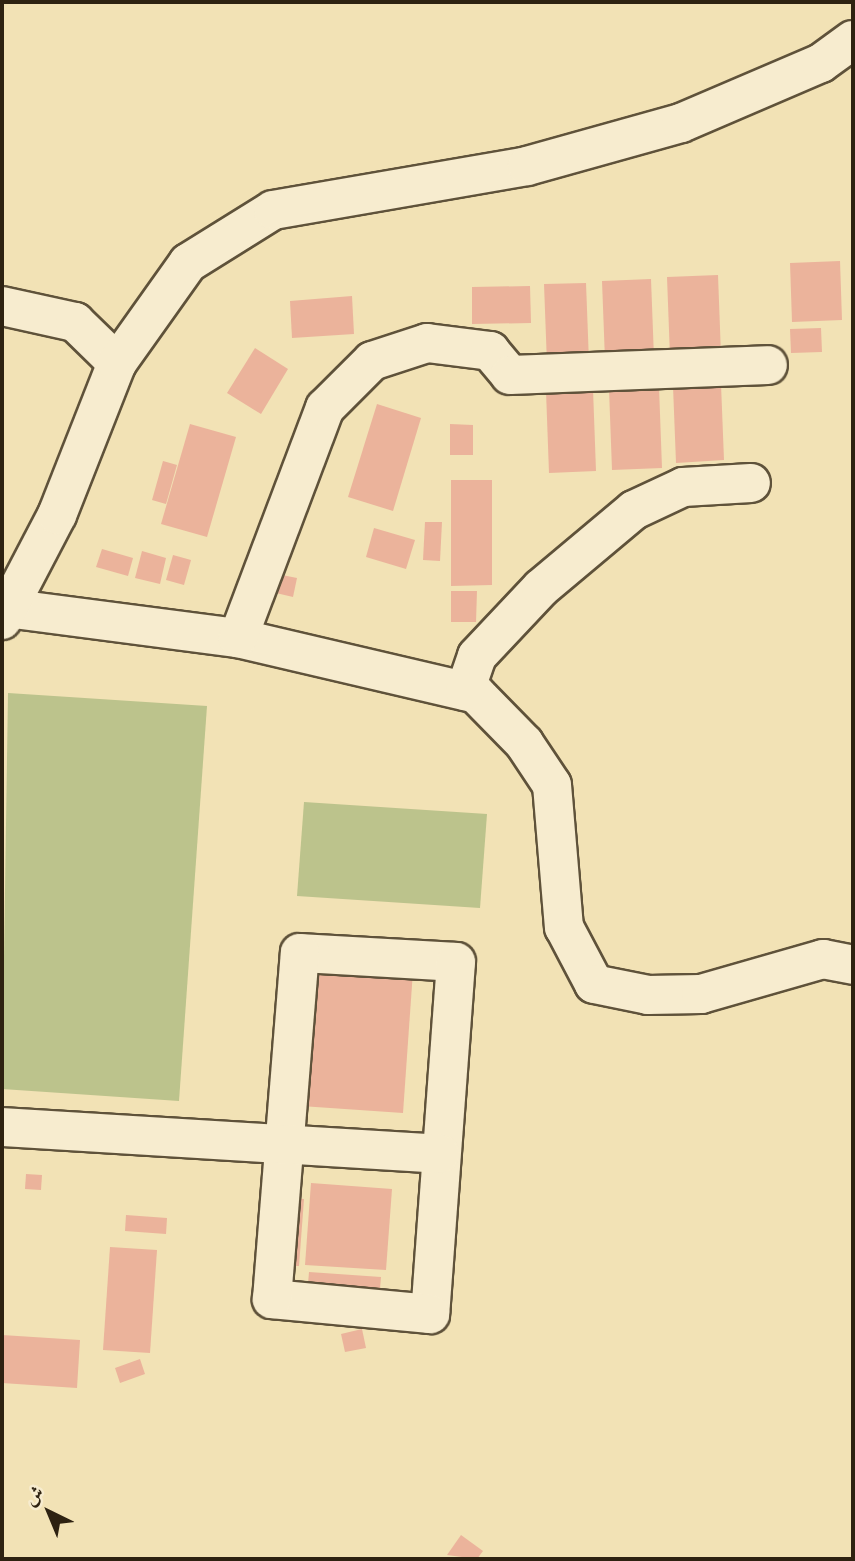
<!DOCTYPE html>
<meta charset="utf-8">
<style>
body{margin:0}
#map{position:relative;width:855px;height:1561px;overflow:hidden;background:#f2e2b5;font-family:"IM FELL DW Pica",Amiri,serif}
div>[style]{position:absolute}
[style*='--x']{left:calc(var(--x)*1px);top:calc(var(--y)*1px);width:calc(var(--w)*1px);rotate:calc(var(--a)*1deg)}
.green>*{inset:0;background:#bcc38c}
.building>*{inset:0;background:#ebb39b}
.roads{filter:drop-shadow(2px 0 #5f523a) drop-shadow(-2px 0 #5f523a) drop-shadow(0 2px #5f523a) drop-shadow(0 -2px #5f523a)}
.minor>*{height:38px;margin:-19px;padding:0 19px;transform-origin:19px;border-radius:19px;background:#f7eccf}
span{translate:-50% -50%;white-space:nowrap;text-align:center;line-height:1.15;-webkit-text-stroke:6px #f7eccf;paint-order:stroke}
.frame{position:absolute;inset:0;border:4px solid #2e2211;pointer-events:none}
.north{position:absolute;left:14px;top:1477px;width:70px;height:70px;-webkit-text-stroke:5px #f7eccf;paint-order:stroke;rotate:317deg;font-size:19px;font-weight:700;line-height:28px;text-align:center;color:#2e2211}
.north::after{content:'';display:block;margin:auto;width:24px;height:32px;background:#2e2211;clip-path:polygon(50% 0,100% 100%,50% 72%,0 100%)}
</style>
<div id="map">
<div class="green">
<div style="clip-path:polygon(8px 693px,207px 706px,179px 1101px,2px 1089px)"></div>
<div style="clip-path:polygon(304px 802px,487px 814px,480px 908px,297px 896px)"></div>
</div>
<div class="building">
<div style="clip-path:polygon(840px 261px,842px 320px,792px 322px,790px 263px)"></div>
<div style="clip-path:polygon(718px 275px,721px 355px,670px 357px,667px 277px)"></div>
<div style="clip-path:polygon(651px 279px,654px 358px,605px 360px,602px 281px)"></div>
<div style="clip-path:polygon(586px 283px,589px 362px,547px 364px,544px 284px)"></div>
<div style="clip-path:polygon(530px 286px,531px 323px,472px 324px,472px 287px)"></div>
<div style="clip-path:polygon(352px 296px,354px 334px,292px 338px,290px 301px)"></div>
<div style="clip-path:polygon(821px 328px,822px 352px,791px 353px,790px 329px)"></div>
<div style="clip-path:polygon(255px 348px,288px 369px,261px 414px,227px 393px)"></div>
<div style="clip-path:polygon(721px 384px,724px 460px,676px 463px,673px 386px)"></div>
<div style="clip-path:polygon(659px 387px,662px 468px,612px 470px,609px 389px)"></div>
<div style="clip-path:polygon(593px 389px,596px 471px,549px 473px,546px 391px)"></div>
<div style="clip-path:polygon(377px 404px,421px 418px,393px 511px,348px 497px)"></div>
<div style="clip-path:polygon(190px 424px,236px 437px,207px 537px,161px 524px)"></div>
<div style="clip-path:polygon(450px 424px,473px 425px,473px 455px,450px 455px)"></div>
<div style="clip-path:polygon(163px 461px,177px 465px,166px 504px,152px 500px)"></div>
<div style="clip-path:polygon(451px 480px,492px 480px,492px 585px,451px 586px)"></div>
<div style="clip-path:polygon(425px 522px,442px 522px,440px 561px,423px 560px)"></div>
<div style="clip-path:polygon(374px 528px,415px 540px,406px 569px,366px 557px)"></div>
<div style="clip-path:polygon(102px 549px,133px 558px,128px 576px,96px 567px)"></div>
<div style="clip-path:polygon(142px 551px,166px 558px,160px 584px,135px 578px)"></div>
<div style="clip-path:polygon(173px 555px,191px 560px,184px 585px,166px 580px)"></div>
<div style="clip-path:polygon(262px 571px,297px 578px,293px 597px,259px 589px)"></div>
<div style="clip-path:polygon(451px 591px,477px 591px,476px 622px,451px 622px)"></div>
<div style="clip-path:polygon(311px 964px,413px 971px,403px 1113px,301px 1106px)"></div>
<div style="clip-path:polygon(26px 1174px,42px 1175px,41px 1190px,25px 1189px)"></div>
<div style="clip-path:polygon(311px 1183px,392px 1189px,386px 1270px,305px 1265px)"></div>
<div style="clip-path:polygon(292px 1198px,304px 1199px,299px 1266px,287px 1266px)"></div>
<div style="clip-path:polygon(126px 1215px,167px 1218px,166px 1234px,125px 1231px)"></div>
<div style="clip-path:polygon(110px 1247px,157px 1250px,150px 1353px,103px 1350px)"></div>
<div style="clip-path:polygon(309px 1272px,381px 1277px,380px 1289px,308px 1284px)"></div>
<div style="clip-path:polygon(362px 1329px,366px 1348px,345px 1352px,341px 1334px)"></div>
<div style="clip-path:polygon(2px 1335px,80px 1340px,77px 1388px,2px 1383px)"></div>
<div style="clip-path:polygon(140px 1359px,145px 1374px,120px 1383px,115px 1368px)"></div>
<div style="clip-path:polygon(461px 1535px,483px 1551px,477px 1559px,447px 1555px)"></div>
</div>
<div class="roads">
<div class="minor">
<div style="--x:2;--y:306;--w:75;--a:12.4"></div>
<div style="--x:75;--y:322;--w:59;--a:44.3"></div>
<div style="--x:6;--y:608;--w:234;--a:7.4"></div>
<div style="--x:238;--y:638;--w:244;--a:13.2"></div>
<div style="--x:476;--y:694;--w:69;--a:45.6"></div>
<div style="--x:524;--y:743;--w:50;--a:56.3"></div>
<div style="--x:552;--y:785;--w:143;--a:85.2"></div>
<div style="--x:564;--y:927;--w:64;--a:62.2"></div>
<div style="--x:594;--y:984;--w:55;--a:11.5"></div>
<div style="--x:648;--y:995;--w:53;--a:-1.1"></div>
<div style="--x:701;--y:994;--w:127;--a:-16"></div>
<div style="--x:823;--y:959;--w:31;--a:11"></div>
<div style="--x:2;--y:620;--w:119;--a:-62.4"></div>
<div style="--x:57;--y:515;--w:163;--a:-68.5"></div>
<div style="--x:117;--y:363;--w:123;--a:-54.6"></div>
<div style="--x:188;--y:263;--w:100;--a:-31.9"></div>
<div style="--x:273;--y:210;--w:258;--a:-9.8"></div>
<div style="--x:527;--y:166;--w:160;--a:-15.6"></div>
<div style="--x:681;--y:123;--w:152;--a:-23.2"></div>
<div style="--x:821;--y:63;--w:39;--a:-36"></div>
<div style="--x:238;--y:638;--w:246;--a:-69.3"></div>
<div style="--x:325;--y:408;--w:66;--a:-45"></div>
<div style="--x:372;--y:361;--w:58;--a:-18.1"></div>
<div style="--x:427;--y:343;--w:64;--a:7.2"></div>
<div style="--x:490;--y:351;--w:31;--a:50"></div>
<div style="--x:510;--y:375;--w:258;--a:-2.2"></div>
<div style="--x:465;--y:691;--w:37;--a:-71"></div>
<div style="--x:477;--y:656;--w:93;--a:-46.7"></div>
<div style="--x:541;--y:588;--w:121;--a:-40"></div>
<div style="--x:634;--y:510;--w:54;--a:-25.1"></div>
<div style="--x:683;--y:487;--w:68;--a:-3.4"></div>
<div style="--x:300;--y:953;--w:156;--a:3.3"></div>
<div style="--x:456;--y:962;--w:353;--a:94.2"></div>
<div style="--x:430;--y:1314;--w:159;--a:-174.6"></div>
<div style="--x:272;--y:1299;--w:347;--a:-85.4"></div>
<div style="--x:2;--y:1127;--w:439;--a:3.5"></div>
</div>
</div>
<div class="frame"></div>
<div class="north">ش</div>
</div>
